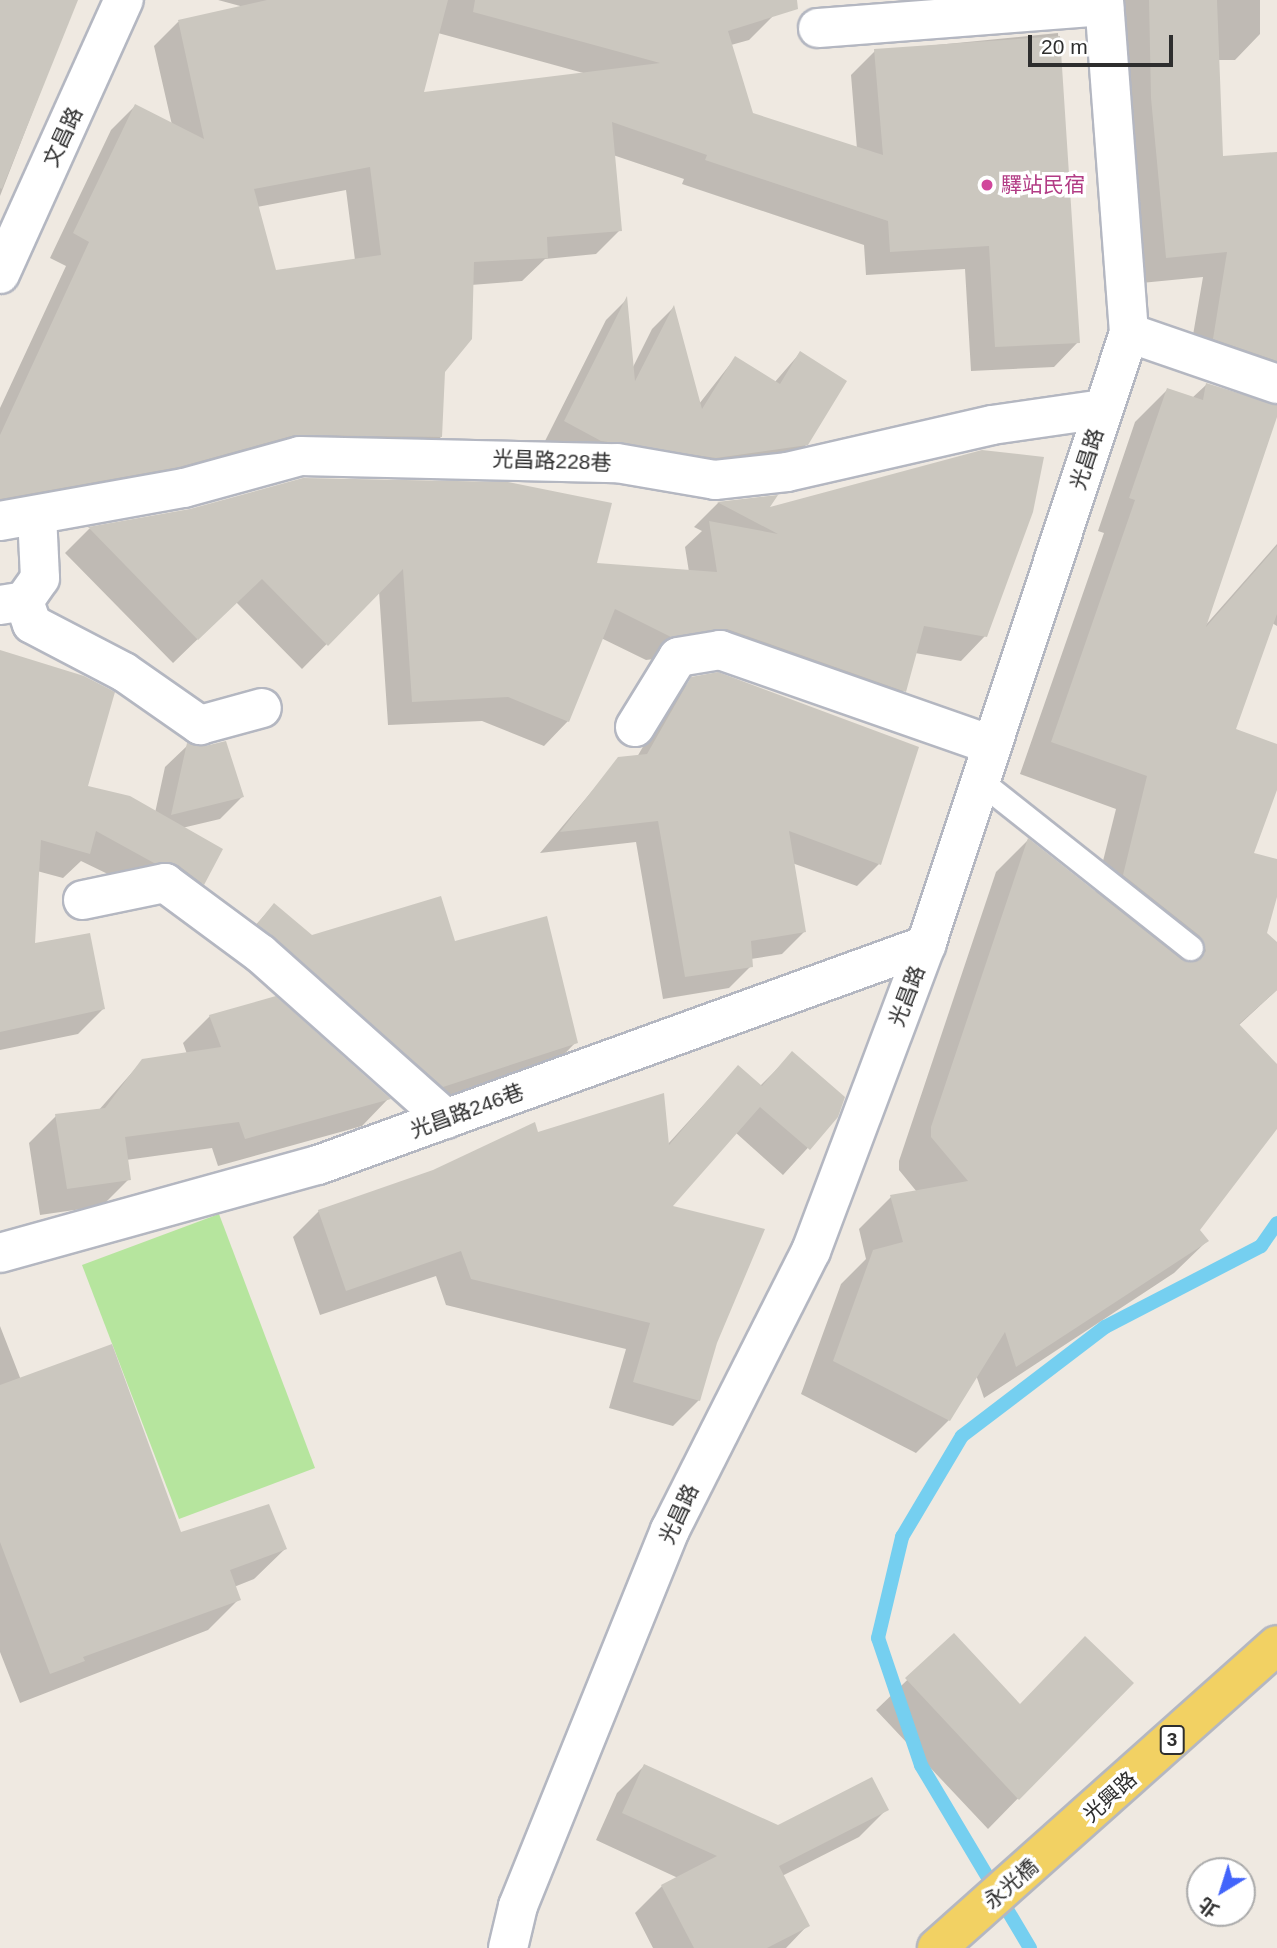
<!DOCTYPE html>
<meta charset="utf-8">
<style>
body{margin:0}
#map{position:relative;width:1277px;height:1948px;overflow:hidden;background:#efe9e1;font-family:Helvetica,"Noto Sans TC",sans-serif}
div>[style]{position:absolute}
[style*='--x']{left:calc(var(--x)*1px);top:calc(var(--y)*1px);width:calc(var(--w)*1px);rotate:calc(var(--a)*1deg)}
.green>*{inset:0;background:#b6e59e}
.shadow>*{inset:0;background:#0003}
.stream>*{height:14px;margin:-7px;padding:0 7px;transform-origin:7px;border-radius:7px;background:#75cff0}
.building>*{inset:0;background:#cbc7bf}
.roads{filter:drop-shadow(2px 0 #b4b7c1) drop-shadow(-2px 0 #b4b7c1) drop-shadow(0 2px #b4b7c1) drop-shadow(0 -2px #b4b7c1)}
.lane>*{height:24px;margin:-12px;padding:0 12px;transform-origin:12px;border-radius:12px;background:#fff}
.street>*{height:38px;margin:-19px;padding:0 19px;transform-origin:19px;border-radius:19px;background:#fff}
.secondary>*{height:38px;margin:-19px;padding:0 19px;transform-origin:19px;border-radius:19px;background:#fff}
.primary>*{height:38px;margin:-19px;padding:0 19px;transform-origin:19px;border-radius:19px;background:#f2d163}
.dots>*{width:19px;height:19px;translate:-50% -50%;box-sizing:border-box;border:4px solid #fff;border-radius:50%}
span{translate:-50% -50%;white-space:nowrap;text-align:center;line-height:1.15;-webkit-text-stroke:7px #fff;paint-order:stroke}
.shield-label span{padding:2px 5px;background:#fff;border:2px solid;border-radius:5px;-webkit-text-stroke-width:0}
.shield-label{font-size:19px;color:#2e2e2e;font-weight:700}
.street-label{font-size:21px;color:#2e2e2e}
.hotel-label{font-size:21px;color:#b23c85}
.left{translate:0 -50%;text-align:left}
.north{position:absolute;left:1186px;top:1857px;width:70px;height:70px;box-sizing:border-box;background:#fff;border:2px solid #ababab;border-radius:50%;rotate:218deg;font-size:19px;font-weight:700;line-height:28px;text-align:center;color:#2e2e2e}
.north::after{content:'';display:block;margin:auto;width:24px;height:32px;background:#4264fb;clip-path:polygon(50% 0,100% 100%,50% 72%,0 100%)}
.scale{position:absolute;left:1028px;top:35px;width:145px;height:32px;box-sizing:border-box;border:4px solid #2e2e2e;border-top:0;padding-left:9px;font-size:21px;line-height:24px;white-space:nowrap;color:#2e2e2e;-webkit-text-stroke:5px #fff;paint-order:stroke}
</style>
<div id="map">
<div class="green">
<div style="clip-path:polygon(219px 1214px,315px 1468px,179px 1519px,82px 1265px)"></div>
</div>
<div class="shadow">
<div style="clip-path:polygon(0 0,76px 0,0 196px)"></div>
<div style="clip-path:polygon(evenodd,218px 0,769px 0,774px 15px,749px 40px,731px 45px,752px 114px,857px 149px,851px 75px,875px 51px,1058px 33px,1078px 342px,1054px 367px,971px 371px,965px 269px,866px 275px,864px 245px,682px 184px,684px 179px,613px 155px,620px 230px,596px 254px,545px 259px,522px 281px,471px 285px,443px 371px,441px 437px,416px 461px,269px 458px,0 518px,0 408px,66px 266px,50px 258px,111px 130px,135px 106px,172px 125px,154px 46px,178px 22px,244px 7px,218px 0,438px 33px,587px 74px,422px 94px,438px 33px,218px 0,346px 190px,355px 260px,275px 272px,257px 207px,346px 190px)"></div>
<div style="clip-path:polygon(1121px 0,1260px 0,1260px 34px,1235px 60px,1218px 60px,1222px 158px,1277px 153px,1277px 396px,1188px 364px,1203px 277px,1141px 283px)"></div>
<div style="clip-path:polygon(626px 300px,632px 369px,652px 329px,673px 308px,699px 404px,735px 358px,774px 383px,800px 353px,807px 444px,785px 466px,760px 471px,544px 443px,606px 320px)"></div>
<div style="clip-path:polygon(1206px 385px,1277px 406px,1204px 627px,1277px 544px,1277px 626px,1272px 623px,1234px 730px,1277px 746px,1277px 785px,1252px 855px,1277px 861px,1277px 890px,1265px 934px,1277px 945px,1277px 990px,1238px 1026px,1277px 1066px,1277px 1126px,1197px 1230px,1207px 1241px,1174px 1273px,984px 1398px,976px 1375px,949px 1420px,916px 1453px,801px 1394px,841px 1284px,866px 1259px,859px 1229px,891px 1197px,917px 1192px,899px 1170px,899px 1161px,996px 872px,1028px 840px,1095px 893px,1116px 809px,1020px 774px,1104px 533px,1098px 531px,1135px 422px,1167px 390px,1192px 398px)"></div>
<div style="clip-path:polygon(774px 497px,767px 510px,985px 636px,961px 661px,915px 653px,904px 691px,880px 715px,702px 653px,646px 660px,601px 638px,568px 721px,544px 746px,482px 721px,388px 725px,379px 591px,302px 669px,236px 602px,173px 663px,65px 553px,89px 529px,190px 511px,595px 564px,689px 572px,685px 547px,702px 531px,694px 527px,718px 503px)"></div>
<div style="clip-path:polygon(0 652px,85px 787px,155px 813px,165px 767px,188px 745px,242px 797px,220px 819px,182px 828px,202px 883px,178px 908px,81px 861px,63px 878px,37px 871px,34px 945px,103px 1009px,78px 1034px,0 1050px)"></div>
<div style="clip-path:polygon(692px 679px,879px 864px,857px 886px,792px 863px,804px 932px,782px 954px,751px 959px,751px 966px,729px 988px,663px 999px,636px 842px,540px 853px,619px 759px,637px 757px,669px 702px)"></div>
<div style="clip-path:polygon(274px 905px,312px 937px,454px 943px,576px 1042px,548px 1071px,414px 1114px,230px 953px)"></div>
<div style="clip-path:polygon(210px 1016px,388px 1099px,362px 1126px,218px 1166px,212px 1148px,126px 1160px,129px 1179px,102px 1206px,40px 1215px,29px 1143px,56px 1116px,98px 1111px,143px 1060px,187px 1054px,183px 1043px)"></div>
<div style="clip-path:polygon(792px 1054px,836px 1117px,783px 1175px,735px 1132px,670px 1207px,715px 1342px,699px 1400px,673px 1426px,609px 1408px,626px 1349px,446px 1305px,436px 1276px,320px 1315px,293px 1237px,319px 1211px,537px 1134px,667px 1145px,738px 1067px,760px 1086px)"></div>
<div style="clip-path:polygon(0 1326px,21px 1380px,180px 1534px,285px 1549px,254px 1579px,234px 1587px,239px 1599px,208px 1630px,20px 1703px,0 1652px)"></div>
<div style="clip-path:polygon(954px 1635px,1019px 1706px,1131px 1683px,988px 1829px,876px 1710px)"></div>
<div style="clip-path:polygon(644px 1766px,778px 1827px,887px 1809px,859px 1837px,782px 1876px,808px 1925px,786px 1948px,653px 1948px,635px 1913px,662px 1886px,678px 1878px,596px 1840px,617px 1793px)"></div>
</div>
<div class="stream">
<div style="--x:1030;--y:1948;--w:213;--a:-120.8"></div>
<div style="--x:921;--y:1765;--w:134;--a:-108.7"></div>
<div style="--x:878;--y:1638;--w:104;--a:-76.6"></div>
<div style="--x:902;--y:1537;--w:117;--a:-59.3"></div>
<div style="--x:962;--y:1436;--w:180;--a:-37.3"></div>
<div style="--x:1105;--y:1327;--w:176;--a:-27.4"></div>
<div style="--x:1261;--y:1246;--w:28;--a:-55"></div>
</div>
<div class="building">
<div style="clip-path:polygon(0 0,78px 0,2px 189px,0 188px)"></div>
<div style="clip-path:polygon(evenodd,267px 0,448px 0,424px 92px,660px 63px,473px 12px,475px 0,797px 0,798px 9px,728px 31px,753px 113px,883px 155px,874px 49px,1060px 36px,1080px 343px,995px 347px,989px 246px,890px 252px,888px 221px,705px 160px,707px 155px,612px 122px,622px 231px,547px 237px,548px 258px,474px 262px,472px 339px,445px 372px,442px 437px,295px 435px,179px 467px,0 499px,0 435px,89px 242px,73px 233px,135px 104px,204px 139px,178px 20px,267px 0,370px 167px,381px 255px,276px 270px,254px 189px,370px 167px)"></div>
<div style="clip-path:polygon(1149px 0,1217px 0,1223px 156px,1277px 152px,1277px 361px,1213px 339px,1227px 252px,1166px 258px,1151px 98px)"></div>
<div style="clip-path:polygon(627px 296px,635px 381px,674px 305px,702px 409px,735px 356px,780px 384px,800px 351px,847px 381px,808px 445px,716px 458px,601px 441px,564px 421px)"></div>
<div style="clip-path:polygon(1206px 383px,1277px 405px,1277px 417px,1206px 627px,1277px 546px,1277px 614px,1236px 729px,1277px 744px,1277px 790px,1254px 853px,1277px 859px,1277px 897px,1267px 933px,1277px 942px,1277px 990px,1239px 1024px,1277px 1064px,1277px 1129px,1200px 1230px,1209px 1241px,1016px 1367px,1005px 1332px,950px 1421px,833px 1361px,873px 1250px,903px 1242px,890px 1195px,968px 1181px,931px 1137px,931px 1127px,1028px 838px,1182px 960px,1196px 962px,1206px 951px,1200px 936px,1123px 875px,1147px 776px,1051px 742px,1135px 500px,1129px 498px,1167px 388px,1203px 400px)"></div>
<div style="clip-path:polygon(982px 450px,1044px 457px,1033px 512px,987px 637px,924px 626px,906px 692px,727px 629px,671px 637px,615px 609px,569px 722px,508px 697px,412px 702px,403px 569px,328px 646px,262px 579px,198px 640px,88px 527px,190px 509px,303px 478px,508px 482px,612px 503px,597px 563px,717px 572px,709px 521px,778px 534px,717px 502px,778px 495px,770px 507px)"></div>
<div style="clip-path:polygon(0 650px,84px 676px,115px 692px,88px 786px,130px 796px,223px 849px,204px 885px,178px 865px,154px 863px,96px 831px,90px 854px,41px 840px,35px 943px,90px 933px,105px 1009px,0 1032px)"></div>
<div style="clip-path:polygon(718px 672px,919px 747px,881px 865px,789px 831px,806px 932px,751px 941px,753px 967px,685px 977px,658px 821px,560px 832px,618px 757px,647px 754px,691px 677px)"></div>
<div style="clip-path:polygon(226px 741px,244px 797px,171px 815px,187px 743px,205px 746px)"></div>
<div style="clip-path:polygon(441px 896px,455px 941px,547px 916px,578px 1043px,443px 1087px,257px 924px,274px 903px,312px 935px)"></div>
<div style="clip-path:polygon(276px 996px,391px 1099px,245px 1139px,239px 1122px,125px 1137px,131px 1180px,67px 1189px,55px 1114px,105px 1108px,142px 1059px,221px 1047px,209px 1015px)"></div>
<div style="clip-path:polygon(792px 1051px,845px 1097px,838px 1117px,810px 1150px,760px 1107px,673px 1206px,765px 1229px,717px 1343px,700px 1401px,633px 1382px,650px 1323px,471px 1279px,461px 1251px,346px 1291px,318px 1210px,433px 1170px,535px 1122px,538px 1132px,664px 1093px,669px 1145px,738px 1065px,762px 1086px)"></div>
<div style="clip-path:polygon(112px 1344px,181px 1532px,269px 1504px,287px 1549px,230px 1570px,241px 1600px,83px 1657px,85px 1661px,50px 1674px,0 1542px,0 1385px)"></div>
<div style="clip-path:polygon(954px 1633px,1020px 1704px,1085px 1636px,1134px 1683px,1019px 1800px,905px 1678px)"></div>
<div style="clip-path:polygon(644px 1764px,778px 1825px,872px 1777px,889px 1810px,779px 1866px,810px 1926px,767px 1948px,694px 1948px,661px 1885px,717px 1856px,622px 1813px)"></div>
</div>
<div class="roads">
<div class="lane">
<div style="--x:980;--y:781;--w:269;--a:38.4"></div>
</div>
<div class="street">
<div style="--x:818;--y:28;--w:287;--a:-4.4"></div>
<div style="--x:0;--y:521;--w:187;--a:-10.2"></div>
<div style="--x:184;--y:488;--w:120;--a:-15.4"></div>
<div style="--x:300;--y:456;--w:317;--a:1.3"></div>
<div style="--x:617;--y:463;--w:99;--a:9.8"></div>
<div style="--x:715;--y:480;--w:72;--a:-6.3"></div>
<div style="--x:787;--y:472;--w:210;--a:-12.9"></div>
<div style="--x:992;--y:425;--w:112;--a:-8.2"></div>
<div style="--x:24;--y:601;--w:24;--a:71"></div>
<div style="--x:32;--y:624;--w:104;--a:27.6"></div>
<div style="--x:124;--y:672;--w:93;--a:34.9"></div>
<div style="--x:200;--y:725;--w:64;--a:-15.3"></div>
<div style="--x:0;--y:605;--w:24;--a:-9"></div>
<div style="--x:24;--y:601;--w:28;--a:-55"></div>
<div style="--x:40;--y:578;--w:63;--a:-92.7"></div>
<div style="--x:635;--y:727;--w:82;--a:-58.4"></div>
<div style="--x:678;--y:657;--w:43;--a:-9.5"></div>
<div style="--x:720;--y:650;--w:288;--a:19.3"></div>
<div style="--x:83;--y:900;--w:84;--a:-11.7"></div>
<div style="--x:165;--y:883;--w:119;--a:36.5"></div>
<div style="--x:261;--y:954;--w:248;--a:41.7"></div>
</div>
<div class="secondary">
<div style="--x:0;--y:274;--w:301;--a:-65.7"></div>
<div style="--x:1129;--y:333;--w:157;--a:19"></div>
<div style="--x:0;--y:1253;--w:330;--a:-15.5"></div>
<div style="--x:318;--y:1165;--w:647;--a:-19.89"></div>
<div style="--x:508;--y:1948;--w:43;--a:-76.6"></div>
<div style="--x:518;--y:1906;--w:406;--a:-68"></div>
<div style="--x:670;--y:1530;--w:313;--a:-63.2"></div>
<div style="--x:811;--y:1251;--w:327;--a:-69.4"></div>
<div style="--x:926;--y:945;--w:645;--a:-71.65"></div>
<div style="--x:1129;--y:333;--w:334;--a:-94.3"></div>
</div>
<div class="primary">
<div style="--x:937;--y:1948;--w:455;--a:-41.7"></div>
</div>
</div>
<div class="dots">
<div style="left:987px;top:185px;background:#d1479c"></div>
</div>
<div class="shield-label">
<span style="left:1172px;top:1740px">3</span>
</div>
<div class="street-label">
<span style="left:63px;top:137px;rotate:-65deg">文昌路</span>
<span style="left:1087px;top:459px;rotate:-72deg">光昌路</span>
<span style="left:552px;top:461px;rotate:2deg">光昌路228巷</span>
<span style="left:907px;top:996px;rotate:-69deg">光昌路</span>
<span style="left:467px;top:1111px;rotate:-20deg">光昌路246巷</span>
<span style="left:679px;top:1514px;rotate:-65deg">光昌路</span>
<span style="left:1110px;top:1797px;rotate:-42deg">光興路</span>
<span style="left:1011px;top:1884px;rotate:-41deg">永光橋</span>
</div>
<div class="hotel-label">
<span class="left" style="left:1001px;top:185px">驛站民宿</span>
</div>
<div class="north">北</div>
<div class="scale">20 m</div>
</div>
